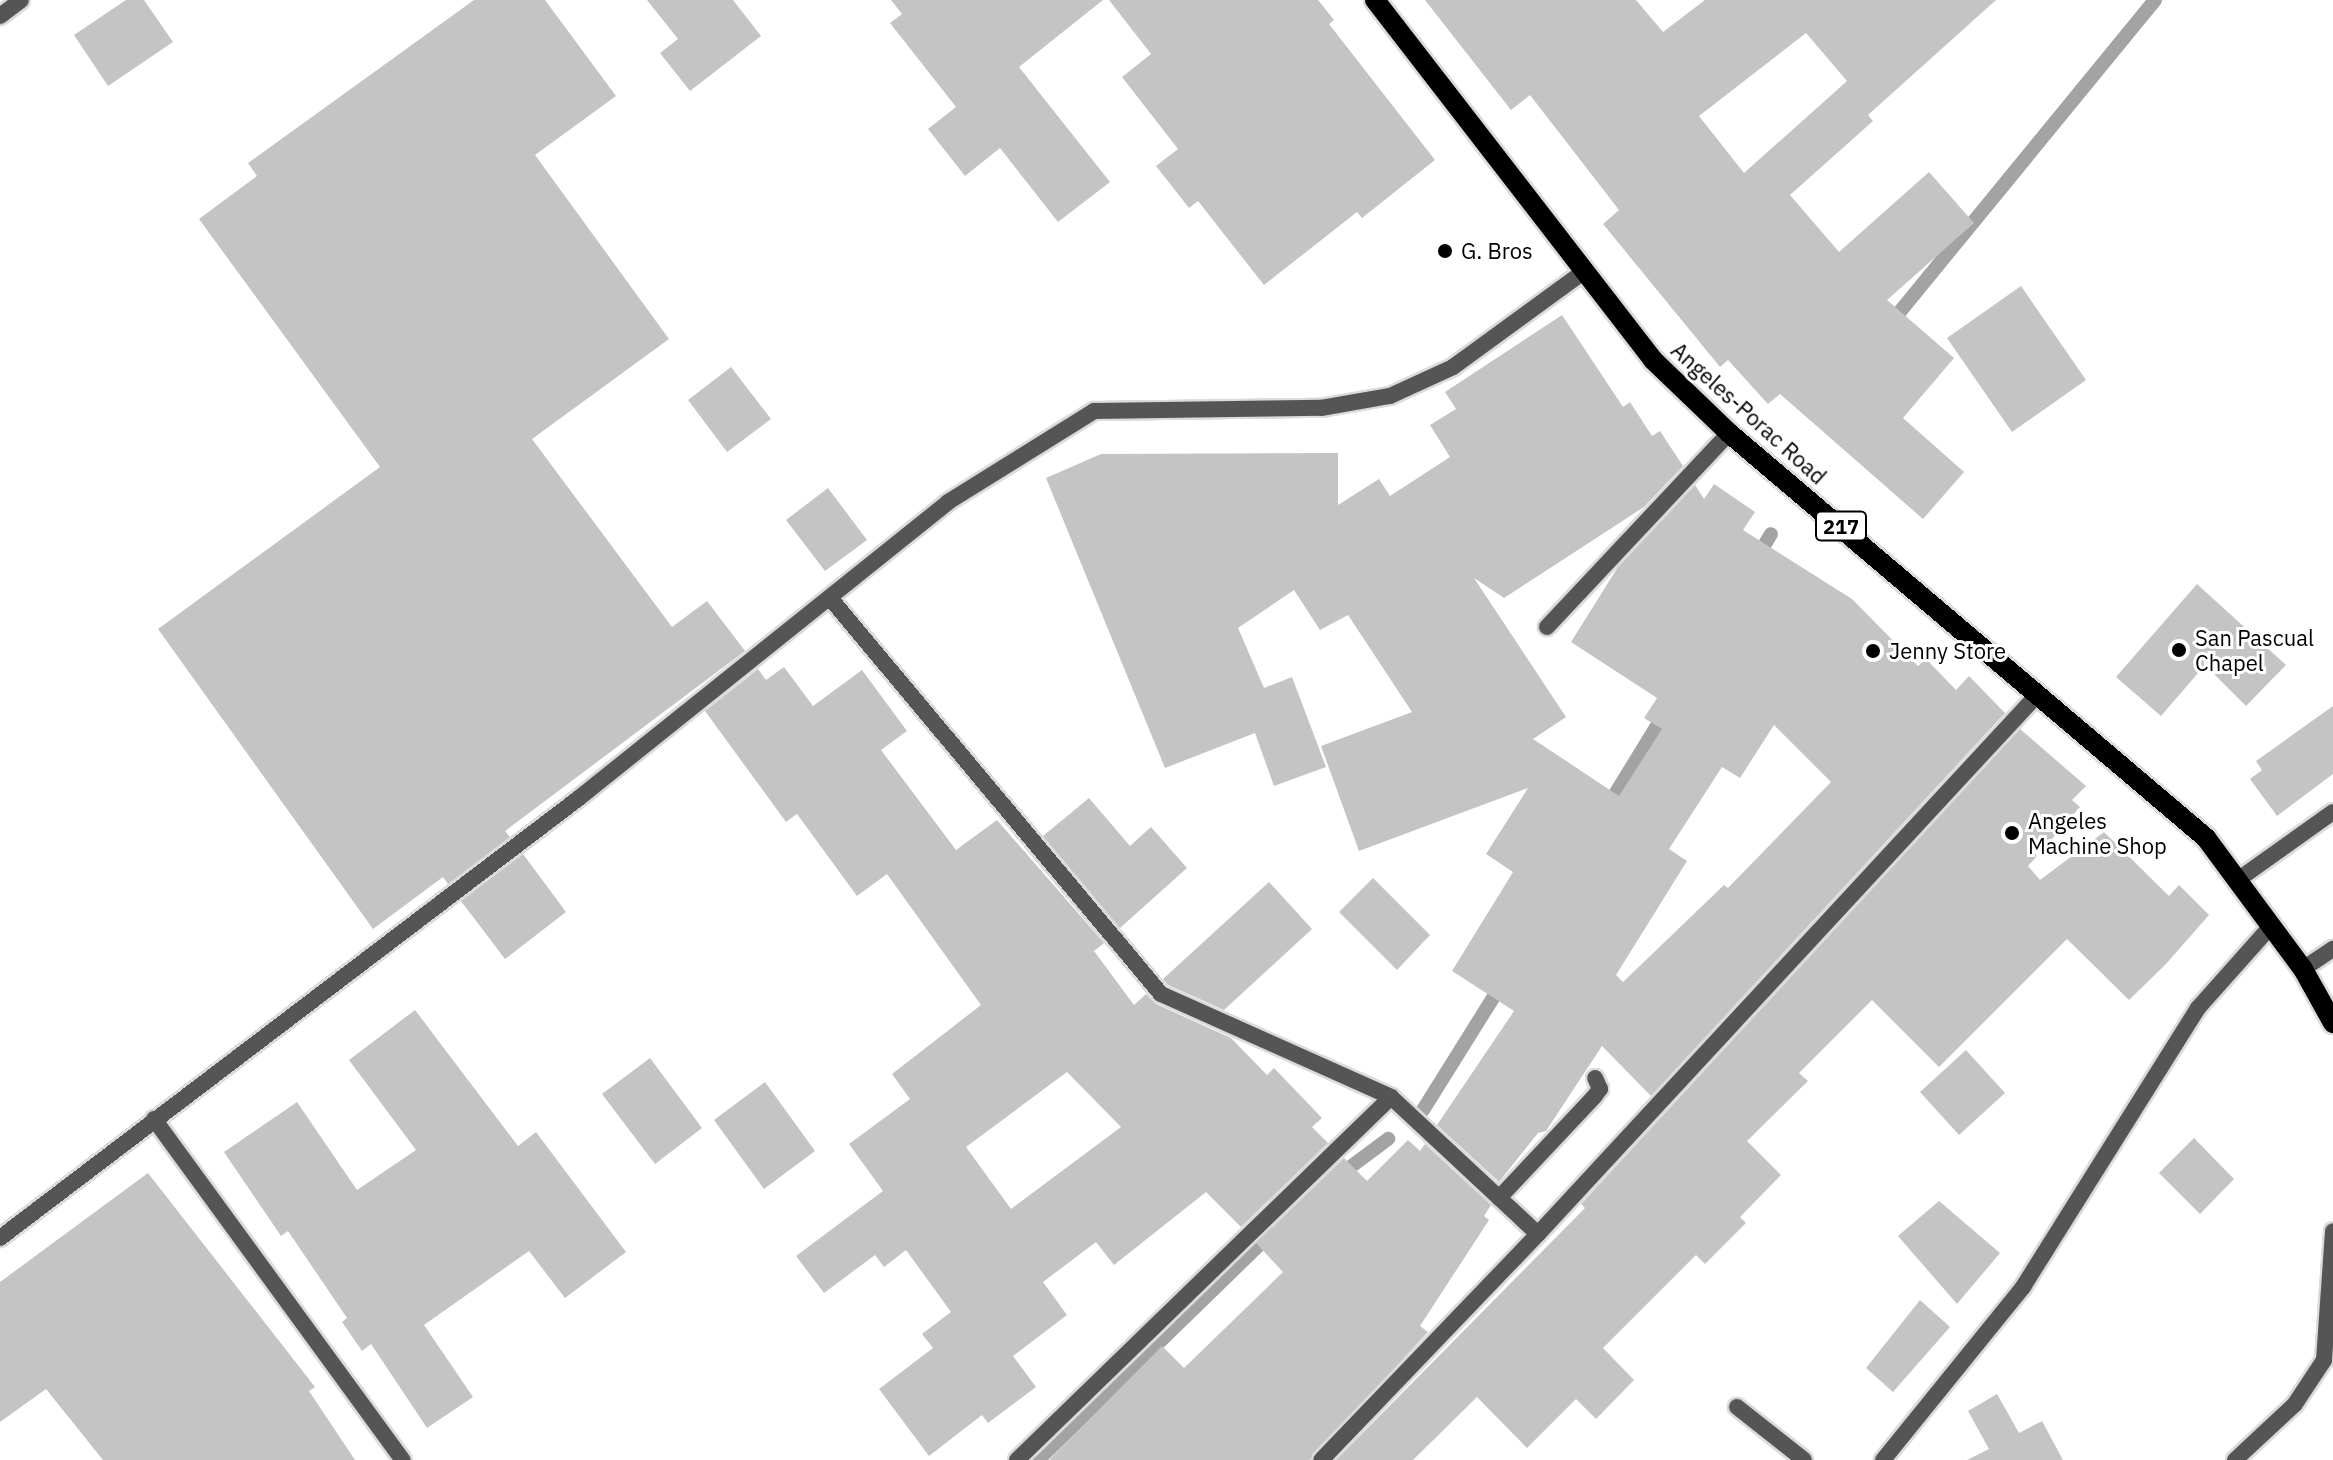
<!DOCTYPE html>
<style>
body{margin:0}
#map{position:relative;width:2333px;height:1460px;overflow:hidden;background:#fff;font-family:"IBM Plex Sans",sans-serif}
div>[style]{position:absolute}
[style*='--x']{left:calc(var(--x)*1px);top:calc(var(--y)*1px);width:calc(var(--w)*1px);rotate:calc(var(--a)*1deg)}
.stream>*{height:14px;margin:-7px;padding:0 7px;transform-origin:7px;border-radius:7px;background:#a3a3a3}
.building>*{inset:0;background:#c4c4c4}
.roads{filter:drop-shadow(2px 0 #dbdbdb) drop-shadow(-2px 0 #dbdbdb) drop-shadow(0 2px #dbdbdb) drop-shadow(0 -2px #dbdbdb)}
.service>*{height:16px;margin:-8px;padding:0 8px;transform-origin:8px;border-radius:8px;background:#555}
.minor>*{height:16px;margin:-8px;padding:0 8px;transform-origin:8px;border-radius:8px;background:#555}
.primary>*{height:20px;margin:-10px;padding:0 10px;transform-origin:10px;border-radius:10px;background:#000}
.dots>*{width:22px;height:22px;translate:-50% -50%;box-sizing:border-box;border:4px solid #fff;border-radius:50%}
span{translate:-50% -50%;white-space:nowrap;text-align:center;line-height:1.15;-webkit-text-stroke:6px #fff;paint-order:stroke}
.shield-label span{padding:2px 6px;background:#fff;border:2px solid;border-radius:6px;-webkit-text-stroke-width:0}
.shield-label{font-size:20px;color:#000;font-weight:700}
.poi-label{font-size:22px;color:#000}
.left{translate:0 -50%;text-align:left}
.street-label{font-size:22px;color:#000}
</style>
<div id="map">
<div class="stream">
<div style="--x:1889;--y:325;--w:420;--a:-50.7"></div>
<div style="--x:1756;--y:559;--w:29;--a:-59"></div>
<div style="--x:1606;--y:809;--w:115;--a:-58.5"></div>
<div style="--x:1423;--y:1110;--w:151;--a:-58"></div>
<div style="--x:1337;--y:1177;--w:64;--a:-36.7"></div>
<div style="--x:1038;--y:1460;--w:324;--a:-44.2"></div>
</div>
<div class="building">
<div style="clip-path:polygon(126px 0,144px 0,173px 42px,108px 86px,74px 35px)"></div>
<div style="clip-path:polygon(474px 0,545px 0,616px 96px,535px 155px,669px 339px,532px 439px,672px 627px,707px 601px,745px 651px,505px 831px,510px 837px,448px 884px,443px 877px,373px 929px,158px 629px,380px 467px,199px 219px,257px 176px,248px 163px)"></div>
<div style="clip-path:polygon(647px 0,733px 0,761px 36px,690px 91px,660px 53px,678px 39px)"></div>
<div style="clip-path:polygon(891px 0,1103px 0,1019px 67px,1110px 182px,1058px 222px,1000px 148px,965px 176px,928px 129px,956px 107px,890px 23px,902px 14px)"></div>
<div style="clip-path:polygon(1109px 0,1318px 0,1334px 20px,1329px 24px,1435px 160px,1362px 218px,1357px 212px,1264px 285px,1198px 201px,1189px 208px,1156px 166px,1178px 149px,1122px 77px,1151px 54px)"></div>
<div style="clip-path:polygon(evenodd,1425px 0,1636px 0,1663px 32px,1705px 0,1996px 0,1868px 115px,1873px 121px,1790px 195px,1839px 252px,1929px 172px,1974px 223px,1887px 300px,1954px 358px,1903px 418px,1964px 472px,1923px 519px,1780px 394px,1768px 404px,1728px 360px,1720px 367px,1603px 224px,1619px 210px,1530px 95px,1511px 110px,1425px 0,1806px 33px,1847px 81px,1744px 173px,1699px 116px,1806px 33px)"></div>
<div style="clip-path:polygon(2021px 286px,2086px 380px,2012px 432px,1947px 338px)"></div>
<div style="clip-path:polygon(evenodd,1562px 315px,1623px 407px,1630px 402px,1652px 436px,1660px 431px,1683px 466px,1644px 507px,1504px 598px,1474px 578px,1566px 717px,1533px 739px,1619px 796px,1662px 729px,1644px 718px,1657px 698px,1571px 642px,1618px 567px,1695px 485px,1704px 499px,1714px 484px,1755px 512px,1743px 530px,1852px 599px,1918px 666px,1926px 659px,1956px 690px,1969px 676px,2005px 713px,1651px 1096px,1602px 1046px,1546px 1131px,1538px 1133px,1499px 1182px,1437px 1125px,1514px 1011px,1452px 971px,1513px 872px,1486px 854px,1528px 788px,1359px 851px,1321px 746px,1412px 712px,1348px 615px,1320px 630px,1294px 590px,1238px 628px,1264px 688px,1292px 677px,1326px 767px,1274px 786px,1255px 733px,1165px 768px,1046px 478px,1101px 454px,1338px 453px,1338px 505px,1379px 479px,1390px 496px,1450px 457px,1430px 425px,1456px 409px,1445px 392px,1562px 315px,1774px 725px,1831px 782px,1728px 888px,1724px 885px,1623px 982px,1616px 975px,1687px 861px,1669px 849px,1722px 767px,1740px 778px,1774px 725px)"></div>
<div style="clip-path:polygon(731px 367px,771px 419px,727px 452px,688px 400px)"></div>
<div style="clip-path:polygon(828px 488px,867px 540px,825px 571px,786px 520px)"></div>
<div style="clip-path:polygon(2197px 584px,2286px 665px,2246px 706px,2205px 665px,2161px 716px,2116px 677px)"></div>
<div style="clip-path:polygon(evenodd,784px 667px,813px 706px,862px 670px,907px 731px,881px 750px,956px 850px,997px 820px,1104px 943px,1094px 951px,1134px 1005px,1146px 994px,1156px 1004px,1231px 1038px,1267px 1075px,1274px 1068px,1322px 1118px,1312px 1127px,1328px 1143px,1241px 1227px,1206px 1192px,1114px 1265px,1096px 1242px,1043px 1282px,1067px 1315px,1013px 1356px,1036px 1387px,988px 1423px,982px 1415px,929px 1456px,879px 1389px,933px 1348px,922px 1334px,951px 1312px,906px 1250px,884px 1267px,875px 1255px,824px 1293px,796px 1256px,883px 1191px,849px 1144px,910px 1099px,892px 1074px,981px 1005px,887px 874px,857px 896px,797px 814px,786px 822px,705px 711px,758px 669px,766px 680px,784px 667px,1067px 1072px,1121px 1127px,1011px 1209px,966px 1147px,1067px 1072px)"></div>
<div style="clip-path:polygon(2333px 706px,2333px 774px,2277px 816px,2250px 779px,2262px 770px,2256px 761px)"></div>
<div style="clip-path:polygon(2020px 729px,2086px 786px,2072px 800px,2080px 807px,2028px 866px,2040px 880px,2104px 832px,2169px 896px,2179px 885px,2209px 915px,2166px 964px,2129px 1000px,2067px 939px,1939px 1067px,1872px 1000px,1799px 1073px,1808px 1081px,1747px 1141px,1781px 1175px,1740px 1217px,1746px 1223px,1705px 1264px,1696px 1255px,1603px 1348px,1634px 1380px,1596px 1419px,1576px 1399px,1527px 1448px,1477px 1397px,1413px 1460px,1336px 1460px,1585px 1208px,1581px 1204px)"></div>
<div style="clip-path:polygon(1089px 798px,1130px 846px,1151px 827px,1187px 868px,1120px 928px,1043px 836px)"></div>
<div style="clip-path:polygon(523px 854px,566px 912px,505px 959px,461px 901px)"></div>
<div style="clip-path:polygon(1373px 878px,1430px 935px,1397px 970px,1339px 912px)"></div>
<div style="clip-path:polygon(1269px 882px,1312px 929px,1224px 1010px,1168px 985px,1163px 979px)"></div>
<div style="clip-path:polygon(415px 1010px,518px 1146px,536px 1132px,626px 1252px,565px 1298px,529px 1251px,424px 1325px,473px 1397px,427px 1428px,371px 1344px,362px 1351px,342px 1322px,347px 1318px,288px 1231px,281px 1236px,224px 1152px,297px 1102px,357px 1190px,416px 1150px,349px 1060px)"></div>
<div style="clip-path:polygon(1966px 1050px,2005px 1093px,1959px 1135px,1920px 1092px)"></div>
<div style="clip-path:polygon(650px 1058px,702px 1128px,655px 1164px,602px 1094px)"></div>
<div style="clip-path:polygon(765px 1082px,815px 1151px,764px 1189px,714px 1120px)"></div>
<div style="clip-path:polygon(2194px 1138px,2234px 1179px,2200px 1214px,2159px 1173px)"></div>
<div style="clip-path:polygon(1408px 1140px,1420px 1151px,1425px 1144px,1491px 1205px,1484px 1216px,1489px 1220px,1420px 1326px,1428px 1332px,1310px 1460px,1049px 1460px,1162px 1346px,1184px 1368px,1283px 1272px,1256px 1243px,1344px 1158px,1367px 1181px)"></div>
<div style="clip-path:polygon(148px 1173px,315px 1387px,309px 1391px,355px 1460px,103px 1460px,46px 1389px,0 1422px,0 1282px)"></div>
<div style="clip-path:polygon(1939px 1201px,2000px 1253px,1957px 1304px,1898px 1236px)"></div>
<div style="clip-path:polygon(1920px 1300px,1950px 1327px,1893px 1392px,1866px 1368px)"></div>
<div style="clip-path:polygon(1997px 1394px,2019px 1433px,2042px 1421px,2063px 1460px,1967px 1460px,1989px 1449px,1968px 1411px)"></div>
</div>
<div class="roads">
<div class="service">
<div style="--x:0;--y:16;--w:26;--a:-37"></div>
<div style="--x:1547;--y:627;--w:266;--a:-46.8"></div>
<div style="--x:2239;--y:879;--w:115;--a:-35.5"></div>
<div style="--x:2303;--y:969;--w:36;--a:-34"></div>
<div style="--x:1499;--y:1198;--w:139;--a:-46.8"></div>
<div style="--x:1594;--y:1097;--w:10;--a:-53"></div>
<div style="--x:1600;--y:1089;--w:12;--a:-114"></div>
<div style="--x:1538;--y:1234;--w:736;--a:-47.2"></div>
<div style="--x:1737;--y:1407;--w:85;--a:38.3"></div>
<div style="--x:1883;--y:1460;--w:223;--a:-51"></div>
<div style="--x:2023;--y:1287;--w:329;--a:-57.9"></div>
<div style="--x:2198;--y:1008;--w:111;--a:-48.3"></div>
</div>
<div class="minor">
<div style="--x:830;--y:598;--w:516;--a:50.11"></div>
<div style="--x:1161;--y:994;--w:252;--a:24.1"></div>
<div style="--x:1391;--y:1097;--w:201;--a:43"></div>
<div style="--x:1538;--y:1234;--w:313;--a:133.8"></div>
<div style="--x:154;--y:1119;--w:422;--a:53.9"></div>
<div style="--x:0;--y:1238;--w:727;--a:-37.23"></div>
<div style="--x:579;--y:798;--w:473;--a:-38.7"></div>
<div style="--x:948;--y:502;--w:172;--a:-31.9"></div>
<div style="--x:1094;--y:411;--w:227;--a:-0.8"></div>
<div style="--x:1321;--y:408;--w:70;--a:-9.9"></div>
<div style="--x:1390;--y:396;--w:69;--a:-24.7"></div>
<div style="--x:1453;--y:367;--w:160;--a:-36.1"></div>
<div style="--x:1017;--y:1460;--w:521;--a:-44.14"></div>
<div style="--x:2235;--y:1460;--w:82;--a:-43"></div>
<div style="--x:2295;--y:1404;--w:53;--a:-56.6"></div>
<div style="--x:2324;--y:1360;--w:129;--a:-86"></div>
</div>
<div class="primary">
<div style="--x:1375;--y:0;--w:455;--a:52.3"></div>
<div style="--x:1653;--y:360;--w:105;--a:43.8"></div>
<div style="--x:1729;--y:433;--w:626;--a:40.33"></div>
<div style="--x:2206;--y:838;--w:163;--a:53.5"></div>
<div style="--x:2303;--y:969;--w:62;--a:60.9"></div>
</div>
</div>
<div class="dots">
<div style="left:1445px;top:251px;background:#000"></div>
<div style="left:2179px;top:650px;background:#000"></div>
<div style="left:1873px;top:651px;background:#000"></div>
<div style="left:2012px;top:833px;background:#000"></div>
</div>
<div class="shield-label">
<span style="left:1841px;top:526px">217</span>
</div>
<div class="poi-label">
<span class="left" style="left:1461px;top:251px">G. Bros</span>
<span class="left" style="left:2195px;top:650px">San Pascual<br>Chapel</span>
<span class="left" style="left:1889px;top:651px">Jenny Store</span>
<span class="left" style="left:2028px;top:833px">Angeles<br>Machine Shop</span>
</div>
<div class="street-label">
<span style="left:1749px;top:413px;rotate:42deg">Angeles-Porac Road</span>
</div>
</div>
